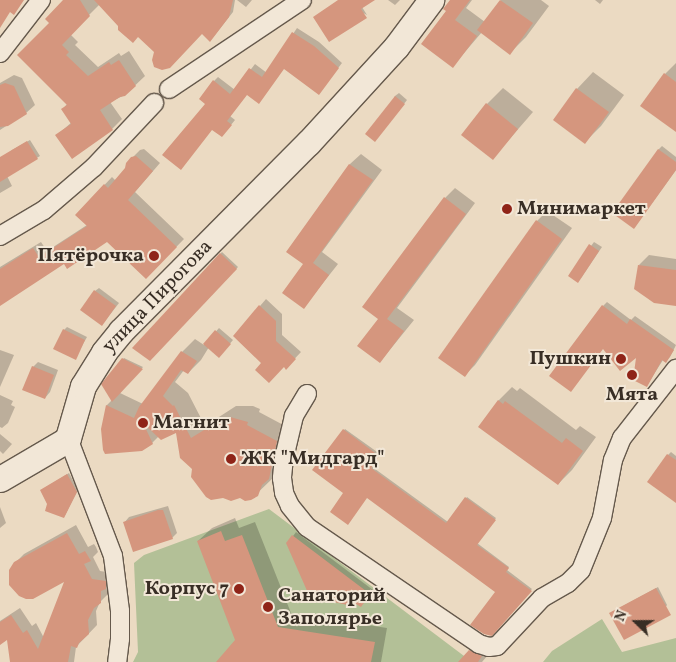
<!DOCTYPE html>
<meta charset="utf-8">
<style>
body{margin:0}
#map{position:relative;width:676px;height:662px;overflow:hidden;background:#ebdac2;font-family:Vollkorn,serif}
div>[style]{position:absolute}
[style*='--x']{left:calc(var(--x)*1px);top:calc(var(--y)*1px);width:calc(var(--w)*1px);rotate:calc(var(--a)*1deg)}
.green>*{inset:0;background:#b3c097}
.shadow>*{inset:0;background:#0003}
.building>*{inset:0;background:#d5967e}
.roads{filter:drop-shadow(1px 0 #65594c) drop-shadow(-1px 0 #65594c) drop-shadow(0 1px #65594c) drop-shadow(0 -1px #65594c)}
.street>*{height:18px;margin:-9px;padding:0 9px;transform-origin:9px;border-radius:9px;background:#f2e7d7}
.secondary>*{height:25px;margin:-12.5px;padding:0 12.5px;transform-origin:12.5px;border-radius:12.5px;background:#f2e7d7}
.dots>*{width:14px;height:14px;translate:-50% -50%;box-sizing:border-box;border:2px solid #f2e7d7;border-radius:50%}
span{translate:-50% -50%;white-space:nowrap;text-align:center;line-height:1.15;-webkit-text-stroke:4px #f2e7d7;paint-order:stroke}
.poi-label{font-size:20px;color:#382e25;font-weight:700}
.left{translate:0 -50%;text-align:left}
.right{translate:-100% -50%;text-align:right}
.street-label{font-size:20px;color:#382e25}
.north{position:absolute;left:611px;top:597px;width:50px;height:50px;-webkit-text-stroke:4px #f2e7d7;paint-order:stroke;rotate:292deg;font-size:14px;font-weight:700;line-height:20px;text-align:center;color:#382e25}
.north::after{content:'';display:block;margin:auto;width:18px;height:22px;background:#382e25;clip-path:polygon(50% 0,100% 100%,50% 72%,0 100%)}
</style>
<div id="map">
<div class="green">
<div style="clip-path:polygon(269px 509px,472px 662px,133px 662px,138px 652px,134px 563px,144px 555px)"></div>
<div style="clip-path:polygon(602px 619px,622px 652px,676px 638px,676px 662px,543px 662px,552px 651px)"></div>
</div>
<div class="shadow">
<div style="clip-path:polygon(65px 0,235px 0,233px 12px,214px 36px,202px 32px,156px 52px,138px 36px,120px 25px,100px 4px,70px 34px,78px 42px,75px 45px,98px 67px,119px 53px,121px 56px,129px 51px,145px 76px,125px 95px,110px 102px,122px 119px,112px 129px,72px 157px,57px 135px,72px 122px,63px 109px,67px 104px,51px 23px)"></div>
<div style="clip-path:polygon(237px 0,252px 0,246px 7px)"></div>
<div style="clip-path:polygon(339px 0,367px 0,362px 7px,367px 15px)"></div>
<div style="clip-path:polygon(388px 0,400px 0,395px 5px)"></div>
<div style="clip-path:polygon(454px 0,472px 0,466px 8px,485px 22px,501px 0,541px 0,549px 6px,526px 37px,510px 53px,482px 32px,453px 66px,423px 44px)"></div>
<div style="clip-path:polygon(595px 0,603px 0,600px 4px)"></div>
<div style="clip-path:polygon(297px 28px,319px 42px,342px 63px,319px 93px,284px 68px,247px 94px,230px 116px,235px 120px,226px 131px,207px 104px,214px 81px,218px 77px,235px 90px,255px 64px,267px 73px)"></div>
<div style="clip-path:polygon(676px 63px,676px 125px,665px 74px)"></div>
<div style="clip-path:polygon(593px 72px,624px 95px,601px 126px,585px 142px,554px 120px,577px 89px)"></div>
<div style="clip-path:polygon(14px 75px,22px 78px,35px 105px,26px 113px,0 130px,0 83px)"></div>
<div style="clip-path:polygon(503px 88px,533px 112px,493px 158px,487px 104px)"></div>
<div style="clip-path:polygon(399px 93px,407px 100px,378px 137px,395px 96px)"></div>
<div style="clip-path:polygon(30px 140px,40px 156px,7px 176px,12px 186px,0 193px,0 165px,12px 150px)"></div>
<div style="clip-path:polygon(662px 146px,676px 157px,676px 170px,634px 228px,658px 150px)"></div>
<div style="clip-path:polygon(144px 149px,160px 163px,135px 192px,184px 239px,146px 278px,108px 241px,64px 263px,0 305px,0 267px,41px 242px,47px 251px,87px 225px,76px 215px,112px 177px,116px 181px,127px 168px,127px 163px,140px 150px)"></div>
<div style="clip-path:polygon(361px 154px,382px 170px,322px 252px,338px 264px,304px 307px,305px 264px,288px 251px,350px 164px)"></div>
<div style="clip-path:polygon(455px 188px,475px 203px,397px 308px,414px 320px,380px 362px,379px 318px,445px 198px)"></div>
<div style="clip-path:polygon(547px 211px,572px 228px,475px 365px,465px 375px,537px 221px)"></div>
<div style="clip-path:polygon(594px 242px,602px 247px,581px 278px,569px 275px)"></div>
<div style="clip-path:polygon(222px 252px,238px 267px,150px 360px,134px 347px)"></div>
<div style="clip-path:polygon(649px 255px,676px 259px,676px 305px,639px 265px)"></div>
<div style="clip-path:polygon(99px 288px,119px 303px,105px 321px,95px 291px)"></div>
<div style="clip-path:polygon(266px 299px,282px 314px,282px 335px,301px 352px,286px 368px,284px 366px,262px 363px,234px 336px)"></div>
<div style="clip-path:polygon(607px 302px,631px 320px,635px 316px,676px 345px,670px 357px,666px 361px,663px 360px,647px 385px,638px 355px,603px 306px)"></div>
<div style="clip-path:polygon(67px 327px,87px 337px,75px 358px,64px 330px)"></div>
<div style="clip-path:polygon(219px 328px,233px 340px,222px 353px,209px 347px,201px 360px,188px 373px,184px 370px,175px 382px,188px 393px,205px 426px,236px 406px,253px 406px,260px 409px,259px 412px,289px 428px,273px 478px,251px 499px,193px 469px,177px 431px,159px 436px,152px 443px,103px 429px,107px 405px,112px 400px,102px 384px,124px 358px,143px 367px,120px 393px,143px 404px,182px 352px,195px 339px,204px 345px)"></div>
<div style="clip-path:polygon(0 350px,14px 355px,0 387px)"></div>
<div style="clip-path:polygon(38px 362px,58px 370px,50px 392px,45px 398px,33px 367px)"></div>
<div style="clip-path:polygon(512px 387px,517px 391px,520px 388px,576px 430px,580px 426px,596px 437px,572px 470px,558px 484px,498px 401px)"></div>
<div style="clip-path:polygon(0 395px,13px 401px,11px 405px,15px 407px,8px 423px,2px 428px,0 427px)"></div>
<div style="clip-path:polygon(345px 429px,380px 454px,371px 466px,448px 522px,467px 497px,496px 518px,477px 543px,509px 567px,507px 570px,532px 589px,490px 635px,497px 591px,367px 496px,345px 493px,314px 470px)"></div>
<div style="clip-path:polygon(0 434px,12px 444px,3px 454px,0 451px)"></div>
<div style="clip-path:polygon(671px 452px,676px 456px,676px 501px,668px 455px)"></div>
<div style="clip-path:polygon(69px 473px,78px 490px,65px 515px,49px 504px,43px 489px)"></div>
<div style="clip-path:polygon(168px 506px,177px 533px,172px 538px,124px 523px,129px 517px)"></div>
<div style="clip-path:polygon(0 507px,6px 523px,0 528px)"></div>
<div style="clip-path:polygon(235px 518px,239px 528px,255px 522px,291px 613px,387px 628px,381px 662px,217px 662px,237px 640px,198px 541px,212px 528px)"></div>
<div style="clip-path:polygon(76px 525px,88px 547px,94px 544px,96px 547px,98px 552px,93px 557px,100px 571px,113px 573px,109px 585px,109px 593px,100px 602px,96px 611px,97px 625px,76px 647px,74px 662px,12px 662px,8px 638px,0 643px,0 621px,20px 608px,32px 626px,36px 623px,44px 638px,67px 579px,15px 563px,24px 554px)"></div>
<div style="clip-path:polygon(296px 532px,373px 590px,364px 603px,288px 543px)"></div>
<div style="clip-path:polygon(658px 587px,667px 605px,657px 620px,612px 612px)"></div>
<div style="clip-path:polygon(473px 647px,488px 655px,482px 662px,460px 662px)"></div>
</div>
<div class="building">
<div style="clip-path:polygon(0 0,24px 0,14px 15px,10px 12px,0 28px)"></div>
<div style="clip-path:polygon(63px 0,80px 0,90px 16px,62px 45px,69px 52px,66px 55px,88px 76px,109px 62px,111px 65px,119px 60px,136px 86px,125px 96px,120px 97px,100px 110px,113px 130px,72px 159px,55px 135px,71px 124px,61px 109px,67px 105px,17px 55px,49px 23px,45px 19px)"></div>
<div style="clip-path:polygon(94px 0,233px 0,229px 17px,210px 42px,202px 34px,170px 68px,162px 70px,154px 67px,152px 60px,154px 52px,138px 37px,133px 43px,118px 30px,118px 26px)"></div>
<div style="clip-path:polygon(338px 0,375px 0,361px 9px,367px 18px,329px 42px,313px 17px)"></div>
<div style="clip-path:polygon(450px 0,470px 0,455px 20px,477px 36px,453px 68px,421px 44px,446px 11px,443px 9px)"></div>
<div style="clip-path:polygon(500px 0,533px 23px,510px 55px,477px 30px)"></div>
<div style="clip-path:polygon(292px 32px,314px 46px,339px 68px,319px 95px,284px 69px,259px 104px,247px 95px,227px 121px,232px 125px,222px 137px,212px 130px,181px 170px,162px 155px,205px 104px,199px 99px,213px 80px,230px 94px,249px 68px,262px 77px)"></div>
<div style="clip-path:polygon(664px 73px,676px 82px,676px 132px,640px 106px)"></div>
<div style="clip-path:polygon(5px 83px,14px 86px,27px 114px,8px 126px,0 127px,0 85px)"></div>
<div style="clip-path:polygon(576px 88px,609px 112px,585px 144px,553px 120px)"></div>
<div style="clip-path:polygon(395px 96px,405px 104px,375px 142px,365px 134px)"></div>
<div style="clip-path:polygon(486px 103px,518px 129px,493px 160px,461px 135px)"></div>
<div style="clip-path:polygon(27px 141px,38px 159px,0 182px,0 157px)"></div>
<div style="clip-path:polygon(658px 149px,676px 162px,676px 170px,634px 229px,612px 213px)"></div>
<div style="clip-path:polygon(136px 156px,153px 171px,128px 200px,177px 247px,146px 279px,107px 242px,67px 269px,64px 264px,0 306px,0 269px,33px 248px,39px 257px,87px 226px,75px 215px,104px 184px,108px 188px,125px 168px,126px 163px,131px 157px)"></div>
<div style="clip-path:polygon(349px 164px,373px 180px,313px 263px,329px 275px,304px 309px,282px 293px,303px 264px,286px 252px)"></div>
<div style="clip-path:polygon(444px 197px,466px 214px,387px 319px,404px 331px,380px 363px,357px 346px,378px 319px,362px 307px)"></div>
<div style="clip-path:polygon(536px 220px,562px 239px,465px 377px,438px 358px)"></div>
<div style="clip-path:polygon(589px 244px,599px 251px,578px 283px,568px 276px)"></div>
<div style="clip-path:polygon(220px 253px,237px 269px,150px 361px,132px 348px)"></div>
<div style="clip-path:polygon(638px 265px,676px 270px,676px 306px,654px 303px,634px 289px)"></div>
<div style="clip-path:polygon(94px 290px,116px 306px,102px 326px,80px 310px)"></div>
<div style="clip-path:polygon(259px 305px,276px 321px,276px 341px,296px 359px,286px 370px,284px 367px,269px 383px,255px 370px,261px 363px,233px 336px)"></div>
<div style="clip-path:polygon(602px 305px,627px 324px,630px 319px,674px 350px,666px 363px,662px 360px,647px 387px,633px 380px,636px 358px,620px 371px,603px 349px,571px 392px,549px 376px)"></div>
<div style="clip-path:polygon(63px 329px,85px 340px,76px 360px,53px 349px)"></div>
<div style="clip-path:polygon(215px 330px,231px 344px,219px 358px,203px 344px)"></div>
<div style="clip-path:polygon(181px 351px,197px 361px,188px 374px,181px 370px,163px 396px,173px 406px,174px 405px,191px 438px,222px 419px,230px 417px,248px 422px,247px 425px,277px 441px,269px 479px,262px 485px,258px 496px,251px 500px,245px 501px,240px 498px,231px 501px,223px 498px,211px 500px,206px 497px,191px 477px,192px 469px,180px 458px,176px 433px,161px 440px,143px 423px,153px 444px,142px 451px,105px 454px,103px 450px,101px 429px,106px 405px,134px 418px,139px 407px)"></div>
<div style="clip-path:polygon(122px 358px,143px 369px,112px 402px,101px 384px)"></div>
<div style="clip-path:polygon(32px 366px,54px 375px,45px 399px,22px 390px)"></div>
<div style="clip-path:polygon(498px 400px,503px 404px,505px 401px,562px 443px,566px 438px,583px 451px,558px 485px,478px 427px)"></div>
<div style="clip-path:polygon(343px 429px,379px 456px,371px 468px,446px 523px,465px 497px,496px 520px,477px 545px,509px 568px,506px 572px,532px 591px,492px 636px,484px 634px,470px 625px,495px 592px,367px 498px,348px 525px,330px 512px,343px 493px,312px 470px)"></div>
<div style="clip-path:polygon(667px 454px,676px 460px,676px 503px,647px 482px)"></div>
<div style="clip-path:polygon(67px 474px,77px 492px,64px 518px,45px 511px,47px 504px,40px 490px)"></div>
<div style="clip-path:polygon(158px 510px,163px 510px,173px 539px,133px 552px,123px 522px)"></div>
<div style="clip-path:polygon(221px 531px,225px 541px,242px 535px,278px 627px,375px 642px,371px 662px,216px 662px,235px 640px,197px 541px)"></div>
<div style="clip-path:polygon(67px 533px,79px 554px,85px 551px,91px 561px,84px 564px,92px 579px,106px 581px,106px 589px,101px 591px,101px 603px,94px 608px,88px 620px,89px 634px,79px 643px,77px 648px,71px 646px,68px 662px,10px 662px,7px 640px,0 645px,0 622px,11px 615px,23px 633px,27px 630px,38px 649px,64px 582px,33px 599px,26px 599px,19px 596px,9px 585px,9px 570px,14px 562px)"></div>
<div style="clip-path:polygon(292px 535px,370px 594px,361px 607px,354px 603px,352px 606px,316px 598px,308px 593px,286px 543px)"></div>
<div style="clip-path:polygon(656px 588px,671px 615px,624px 640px,609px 613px)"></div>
<div style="clip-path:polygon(469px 650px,482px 656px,478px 662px,458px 662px)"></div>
</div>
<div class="roads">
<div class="street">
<div style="--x:0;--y:53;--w:67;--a:-52.3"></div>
<div style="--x:169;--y:89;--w:160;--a:-33.8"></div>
<div style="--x:0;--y:236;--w:51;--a:-30.6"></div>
<div style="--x:44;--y:210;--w:66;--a:-40.7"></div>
<div style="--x:94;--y:167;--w:88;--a:-46.8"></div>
<div style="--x:307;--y:394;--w:26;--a:121"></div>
<div style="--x:294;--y:416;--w:43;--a:103.4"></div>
<div style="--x:284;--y:458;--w:20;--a:96"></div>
<div style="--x:282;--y:478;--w:15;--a:82"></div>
<div style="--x:284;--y:493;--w:14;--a:65"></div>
<div style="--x:290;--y:506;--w:27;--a:51"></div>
<div style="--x:307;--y:527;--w:208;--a:34.2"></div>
<div style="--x:479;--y:644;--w:10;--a:17"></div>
<div style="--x:489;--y:647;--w:8;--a:-7"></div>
<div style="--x:497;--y:646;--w:66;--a:-46.8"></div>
<div style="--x:542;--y:598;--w:30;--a:-30"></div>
<div style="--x:568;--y:583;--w:18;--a:-45"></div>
<div style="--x:581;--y:570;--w:56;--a:-68"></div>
<div style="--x:602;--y:518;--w:59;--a:-79.3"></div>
<div style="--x:613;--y:460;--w:24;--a:-68"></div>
<div style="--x:622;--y:438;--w:88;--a:-52"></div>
<div style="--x:68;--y:438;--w:126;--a:69.1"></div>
<div style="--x:113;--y:556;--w:55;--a:82.7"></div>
<div style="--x:120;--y:611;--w:28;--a:90"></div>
<div style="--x:120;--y:639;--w:23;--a:97"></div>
</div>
<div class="secondary">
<div style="--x:0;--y:479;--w:75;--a:-30.3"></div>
<div style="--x:65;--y:441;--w:4;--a:-45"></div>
<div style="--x:68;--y:438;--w:54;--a:-73.9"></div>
<div style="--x:83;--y:386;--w:40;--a:-58"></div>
<div style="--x:104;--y:352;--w:27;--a:-51"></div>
<div style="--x:121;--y:331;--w:265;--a:-45.2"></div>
<div style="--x:308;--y:143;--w:130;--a:-47.5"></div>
<div style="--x:396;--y:47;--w:59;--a:-53.3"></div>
</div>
</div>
<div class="dots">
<div style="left:507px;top:209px;background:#8f2418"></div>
<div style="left:154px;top:256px;background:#8f2418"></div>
<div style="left:621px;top:359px;background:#8f2418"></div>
<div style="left:632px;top:375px;background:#8f2418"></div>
<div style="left:143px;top:423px;background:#8f2418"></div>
<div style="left:231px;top:459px;background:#8f2418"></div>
<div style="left:239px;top:589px;background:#8f2418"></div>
<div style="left:268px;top:607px;background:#8f2418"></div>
</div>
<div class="poi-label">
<span class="left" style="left:517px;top:209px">Минимаркет</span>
<span class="right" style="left:144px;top:256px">Пятёрочка</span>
<span class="right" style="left:611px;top:359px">Пушкин</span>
<span style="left:632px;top:395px">Мята</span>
<span class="left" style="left:153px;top:423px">Магнит</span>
<span class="left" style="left:241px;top:459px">ЖК "Мидгард"</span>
<span class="right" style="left:229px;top:589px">Корпус 7</span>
<span class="left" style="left:278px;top:608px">Санаторий<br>Заполярье</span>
</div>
<div class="street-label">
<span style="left:158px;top:297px;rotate:-46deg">улица Пирогова</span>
</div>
<div class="north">N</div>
</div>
